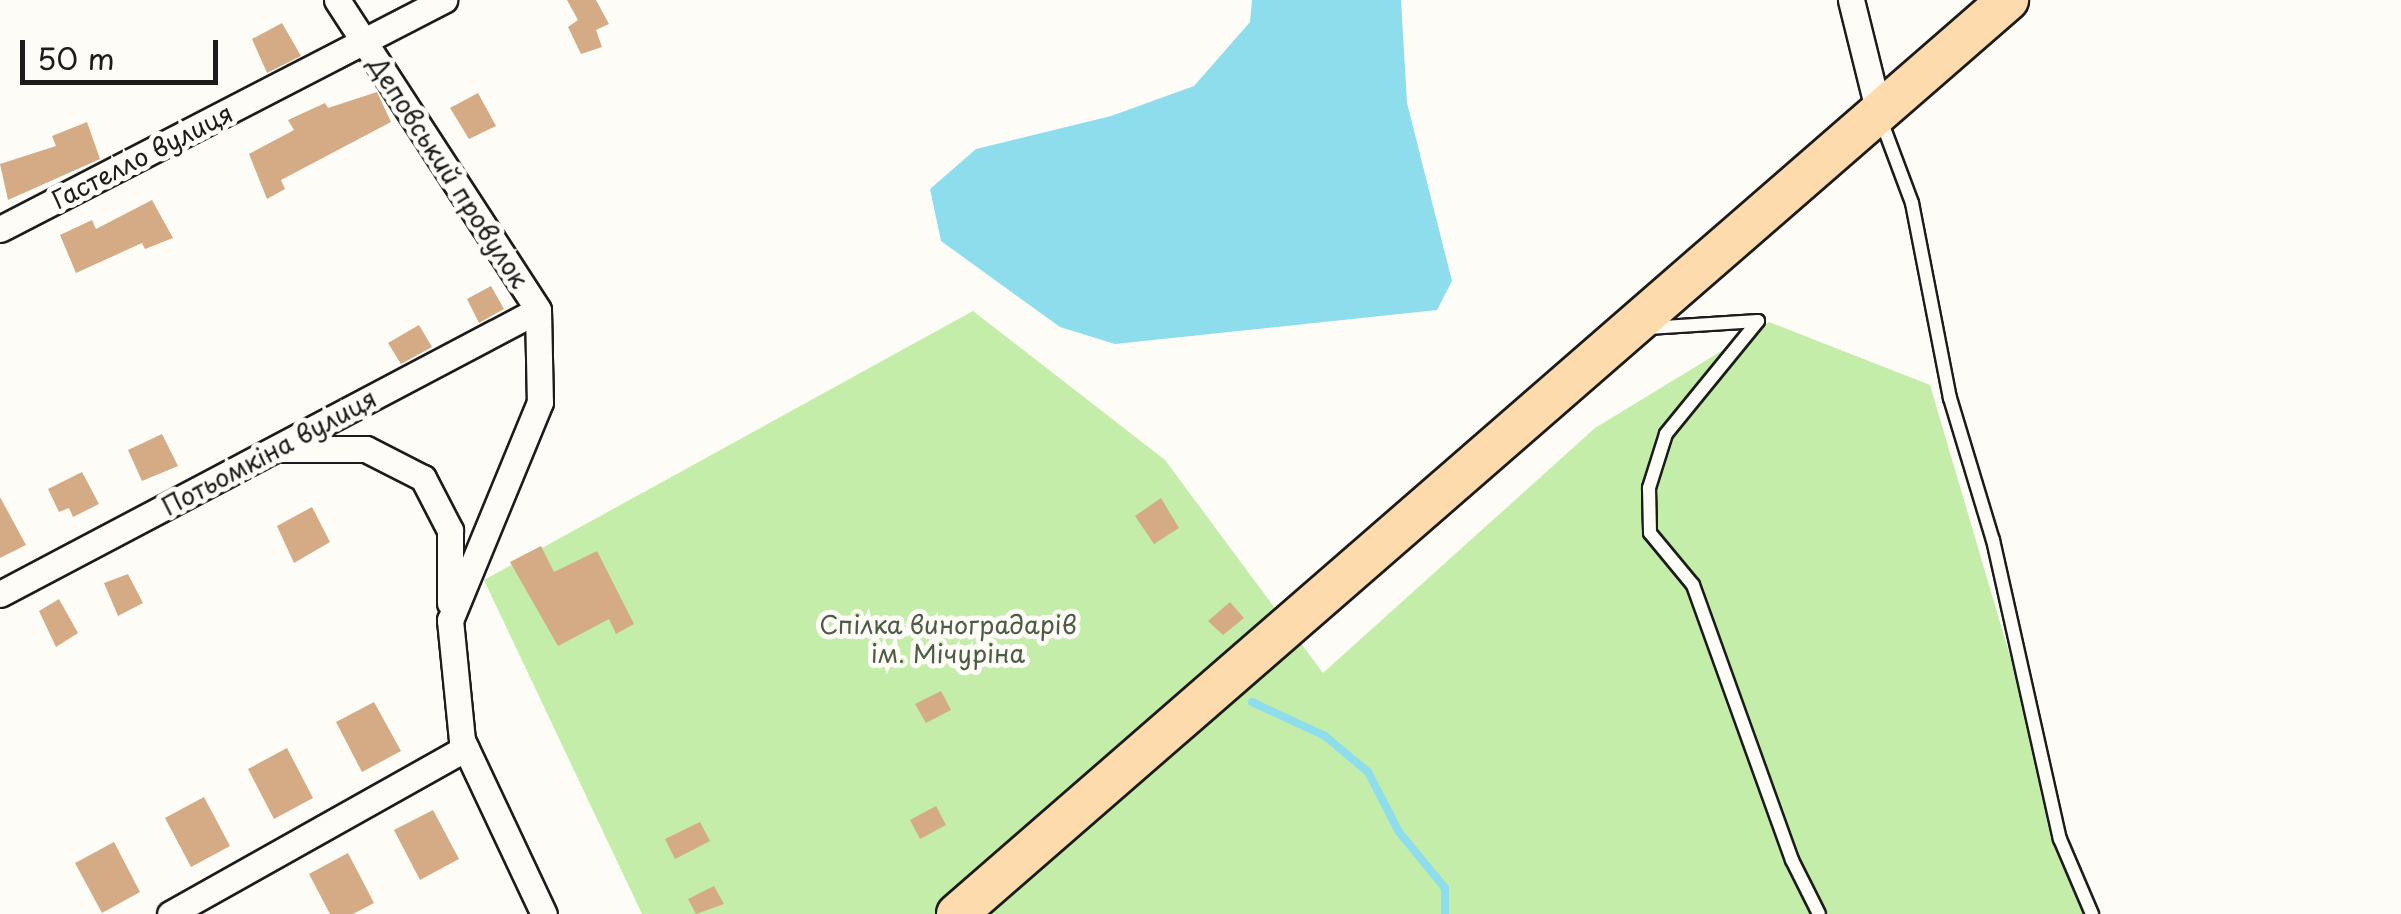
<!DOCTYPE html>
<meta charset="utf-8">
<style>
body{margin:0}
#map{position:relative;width:2401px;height:914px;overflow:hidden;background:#fdfcf7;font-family:"Playpen Sans",sans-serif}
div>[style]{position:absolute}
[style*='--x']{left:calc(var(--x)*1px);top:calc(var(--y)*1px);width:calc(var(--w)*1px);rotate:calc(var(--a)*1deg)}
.green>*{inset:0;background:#c3eda9}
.water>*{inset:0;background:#8eddec}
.stream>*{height:8px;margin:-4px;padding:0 4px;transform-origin:4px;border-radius:4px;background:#8eddec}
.building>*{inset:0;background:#d4ab85}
.roads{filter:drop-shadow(2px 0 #1c1c1c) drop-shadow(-2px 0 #1c1c1c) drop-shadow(0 2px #1c1c1c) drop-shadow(0 -2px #1c1c1c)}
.lane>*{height:12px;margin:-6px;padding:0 6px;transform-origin:6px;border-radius:6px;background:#fdfcf7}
.street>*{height:25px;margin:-12.5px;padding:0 12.5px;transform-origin:12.5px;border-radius:12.5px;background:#fdfcf7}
.primary>*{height:40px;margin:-20px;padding:0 20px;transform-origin:20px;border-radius:20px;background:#fedbac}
span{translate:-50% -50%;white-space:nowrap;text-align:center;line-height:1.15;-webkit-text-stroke:10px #fdfcf7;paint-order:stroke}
.street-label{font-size:25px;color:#1c1c1c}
.park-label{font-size:25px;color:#4e5b46}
.scale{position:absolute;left:20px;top:40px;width:198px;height:45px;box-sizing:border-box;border:5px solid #1c1c1c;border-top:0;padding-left:12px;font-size:30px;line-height:35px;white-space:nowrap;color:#1c1c1c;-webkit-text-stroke:8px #fdfcf7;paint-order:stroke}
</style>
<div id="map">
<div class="green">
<div style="clip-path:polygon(973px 311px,1165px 460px,1323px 673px,1595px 428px,1769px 322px,1930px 385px,2086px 914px,642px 914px,484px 580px)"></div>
</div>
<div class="water">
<div style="clip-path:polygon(1252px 0,1401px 0,1407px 103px,1452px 281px,1437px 310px,1115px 344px,1060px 327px,941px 241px,930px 189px,976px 149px,1111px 116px,1194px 86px,1250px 22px)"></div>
</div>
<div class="stream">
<div style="--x:1252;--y:702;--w:81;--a:25"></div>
<div style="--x:1325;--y:736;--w:56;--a:39.9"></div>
<div style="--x:1368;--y:772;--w:68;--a:62.7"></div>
<div style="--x:1399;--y:832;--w:72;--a:50.6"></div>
<div style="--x:1445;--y:888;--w:26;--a:90"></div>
</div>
<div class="building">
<div style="clip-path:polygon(567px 0,596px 0,609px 24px,596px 30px,602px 47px,581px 54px,568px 27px,578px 20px)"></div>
<div style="clip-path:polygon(282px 23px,301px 56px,267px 73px,252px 39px)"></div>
<div style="clip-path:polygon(377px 92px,391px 122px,281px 180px,285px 189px,267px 199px,249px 154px,294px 130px,288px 120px,325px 103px,328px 108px)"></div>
<div style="clip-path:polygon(478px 93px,496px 126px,469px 139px,450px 108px)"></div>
<div style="clip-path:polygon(87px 122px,100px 159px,8px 200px,0 164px,56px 146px,52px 136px)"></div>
<div style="clip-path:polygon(152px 200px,173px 238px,145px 249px,142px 243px,76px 273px,60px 235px,92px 220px,96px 229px)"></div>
<div style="clip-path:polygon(491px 286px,504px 309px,479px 323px,467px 299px)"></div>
<div style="clip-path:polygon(419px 325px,432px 347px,401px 364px,388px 343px)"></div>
<div style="clip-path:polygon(162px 434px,178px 466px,142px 481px,128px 450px)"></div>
<div style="clip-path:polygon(82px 472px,99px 504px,73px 517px,69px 508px,59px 512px,48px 489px)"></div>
<div style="clip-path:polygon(0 497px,26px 545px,0 558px)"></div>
<div style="clip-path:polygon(1161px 498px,1179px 528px,1154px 544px,1135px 516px)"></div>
<div style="clip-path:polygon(312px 507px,330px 542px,294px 563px,277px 526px)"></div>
<div style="clip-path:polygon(541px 546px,554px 572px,597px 551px,634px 624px,616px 634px,609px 619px,558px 646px,510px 562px)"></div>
<div style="clip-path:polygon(128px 574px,143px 603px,118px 616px,104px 583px)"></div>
<div style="clip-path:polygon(59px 599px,78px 633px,56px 647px,39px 611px)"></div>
<div style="clip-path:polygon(1230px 602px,1244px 618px,1223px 635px,1208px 621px)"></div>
<div style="clip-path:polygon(941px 691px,951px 710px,926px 723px,915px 704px)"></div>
<div style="clip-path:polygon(374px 702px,401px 751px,362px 772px,336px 722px)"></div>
<div style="clip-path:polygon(287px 748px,313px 798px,274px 819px,248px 769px)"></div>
<div style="clip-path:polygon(204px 797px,230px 846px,191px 867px,165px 818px)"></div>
<div style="clip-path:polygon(936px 806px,946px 825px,920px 839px,910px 820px)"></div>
<div style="clip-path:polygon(433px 810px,459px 859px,420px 880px,394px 830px)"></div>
<div style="clip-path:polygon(700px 822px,710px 841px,675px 859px,665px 839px)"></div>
<div style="clip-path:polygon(114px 842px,140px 892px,102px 913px,75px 863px)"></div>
<div style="clip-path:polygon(348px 853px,374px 903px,353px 914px,330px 914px,309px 874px)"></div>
<div style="clip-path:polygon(714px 886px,724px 904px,696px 914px,688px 899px)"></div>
</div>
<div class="roads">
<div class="lane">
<div style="--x:1881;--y:120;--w:89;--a:69.5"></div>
<div style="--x:1912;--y:203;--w:199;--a:79"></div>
<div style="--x:1950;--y:398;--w:148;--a:73.2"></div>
<div style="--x:1993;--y:540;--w:306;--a:77.4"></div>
<div style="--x:2060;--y:839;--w:82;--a:66.9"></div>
<div style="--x:1648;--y:328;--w:110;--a:-3.6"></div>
<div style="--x:1758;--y:321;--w:146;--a:129.2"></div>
<div style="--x:1666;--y:434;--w:57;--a:107.5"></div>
<div style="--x:1649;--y:488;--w:45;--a:88.7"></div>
<div style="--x:1650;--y:533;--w:67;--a:50.4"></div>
<div style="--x:1693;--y:585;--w:292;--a:70.2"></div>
<div style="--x:1792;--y:860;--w:60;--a:63.4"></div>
</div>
<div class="street">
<div style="--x:337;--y:0;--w:369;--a:57"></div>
<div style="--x:538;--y:310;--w:92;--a:88.8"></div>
<div style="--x:540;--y:402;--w:236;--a:112.4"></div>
<div style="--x:450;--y:620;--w:121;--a:84.3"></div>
<div style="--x:462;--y:740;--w:192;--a:64.8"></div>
<div style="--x:1851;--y:0;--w:116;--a:76.1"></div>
<div style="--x:0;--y:229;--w:500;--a:-27.3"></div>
<div style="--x:281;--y:449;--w:85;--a:0"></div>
<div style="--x:366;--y:449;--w:64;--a:27"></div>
<div style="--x:423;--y:478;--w:59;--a:62.6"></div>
<div style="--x:450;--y:530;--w:73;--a:90"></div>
<div style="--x:0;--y:594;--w:608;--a:-27.83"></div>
<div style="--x:170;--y:914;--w:339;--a:-29.3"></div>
</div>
<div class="primary">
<div style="--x:957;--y:914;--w:1393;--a:-41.01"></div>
</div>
</div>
<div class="street-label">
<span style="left:142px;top:156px;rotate:-27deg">Гастелло вулиця</span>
<span style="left:449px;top:172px;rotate:57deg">Деповський провулок</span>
<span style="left:269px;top:452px;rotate:-28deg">Потьомкіна вулиця</span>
</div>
<div class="park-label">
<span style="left:948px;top:639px">Спілка виноградарів<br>ім. Мічуріна</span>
</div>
<div class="scale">50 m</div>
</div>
